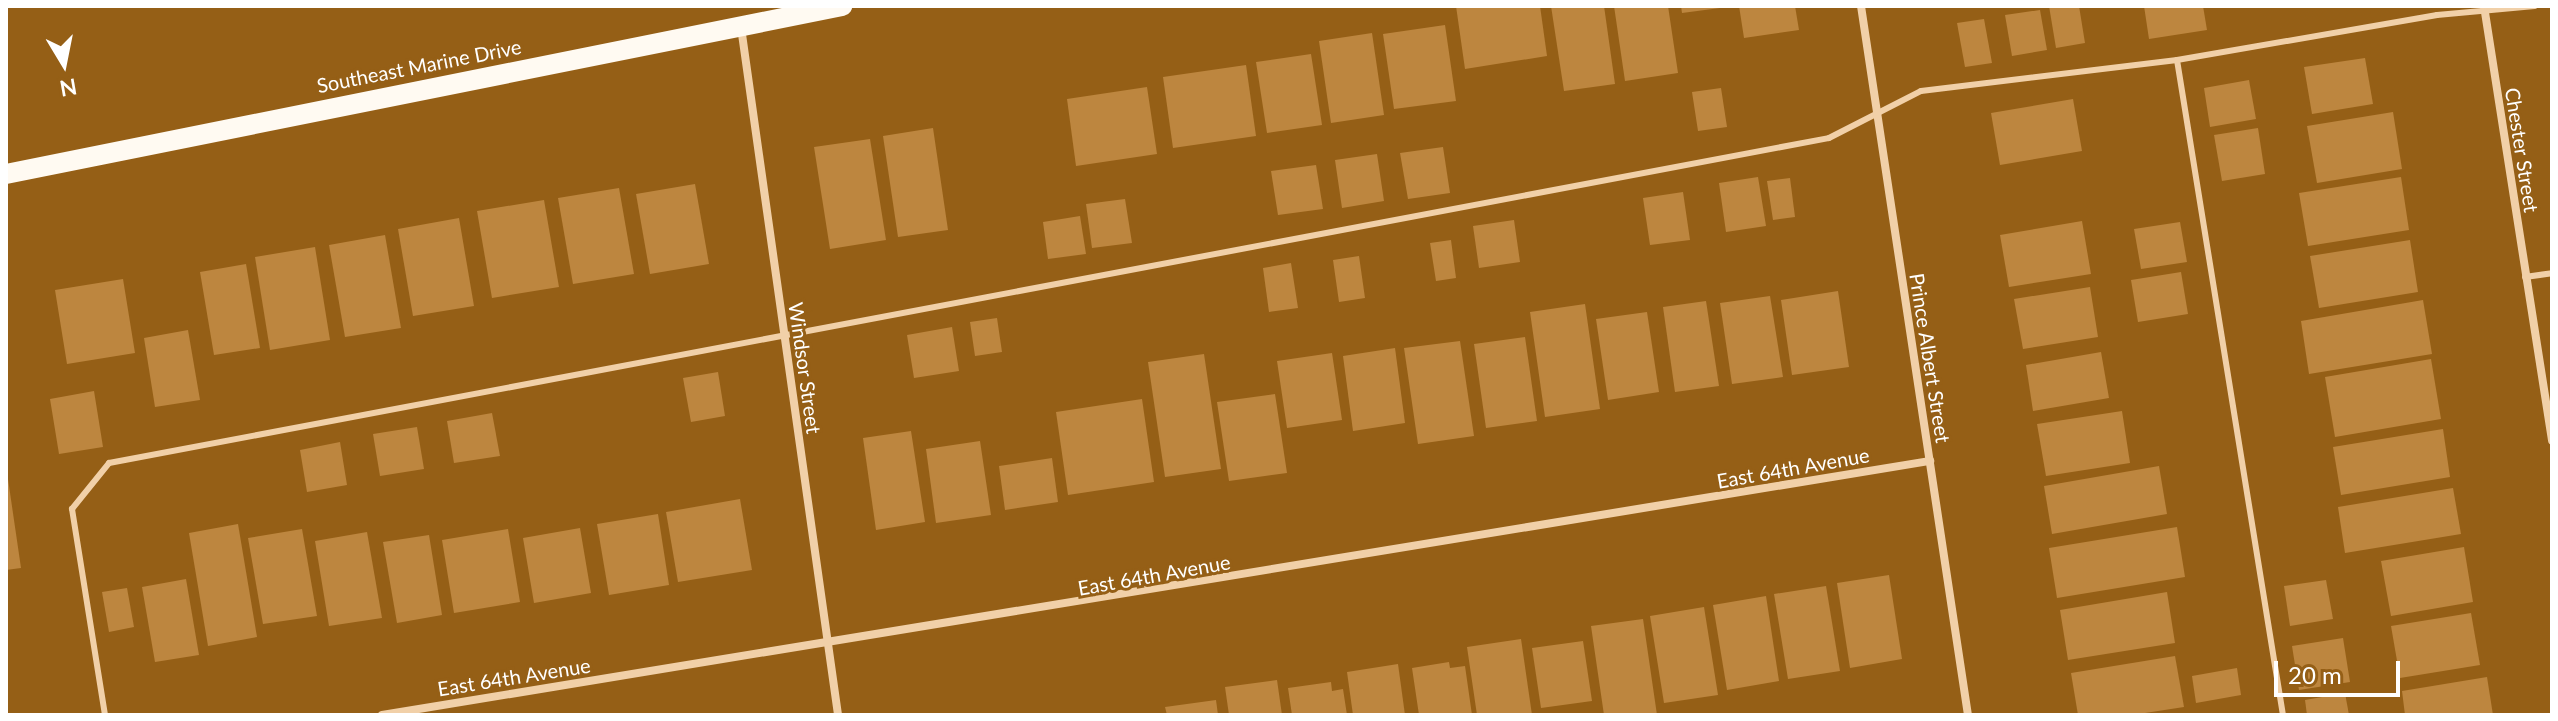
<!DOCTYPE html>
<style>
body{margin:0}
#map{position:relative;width:2558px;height:721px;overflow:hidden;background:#955f16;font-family:Lato,sans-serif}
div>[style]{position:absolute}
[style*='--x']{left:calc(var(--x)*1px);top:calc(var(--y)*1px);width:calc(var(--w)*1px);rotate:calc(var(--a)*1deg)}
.building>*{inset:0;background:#bd863f}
.service>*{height:6px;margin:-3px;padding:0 3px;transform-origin:3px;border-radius:3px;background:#f1d0a8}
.minor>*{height:8px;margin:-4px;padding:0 4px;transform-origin:4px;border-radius:4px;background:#f1d0a8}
.primary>*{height:20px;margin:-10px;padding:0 10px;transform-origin:10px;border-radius:10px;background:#fffaf2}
span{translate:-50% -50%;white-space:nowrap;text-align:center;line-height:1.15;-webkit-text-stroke:6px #955f16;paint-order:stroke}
.street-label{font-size:20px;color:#fff}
.frame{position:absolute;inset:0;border:8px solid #fff;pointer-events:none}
.north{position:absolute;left:24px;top:24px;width:80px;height:80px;-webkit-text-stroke:6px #955f16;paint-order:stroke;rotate:170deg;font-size:22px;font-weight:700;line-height:32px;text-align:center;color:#fff}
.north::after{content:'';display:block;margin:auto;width:28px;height:36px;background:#fff;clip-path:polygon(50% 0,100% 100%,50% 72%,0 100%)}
.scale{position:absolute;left:2274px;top:661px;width:126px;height:36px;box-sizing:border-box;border:4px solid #fff;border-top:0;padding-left:10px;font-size:24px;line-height:28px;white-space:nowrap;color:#fff;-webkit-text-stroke:6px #955f16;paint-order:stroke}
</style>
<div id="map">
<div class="building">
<div style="clip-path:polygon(1456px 6px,1540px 6px,1547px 56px,1465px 69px)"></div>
<div style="clip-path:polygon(1551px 6px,1604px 6px,1615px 84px,1564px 91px)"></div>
<div style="clip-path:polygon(1614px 6px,1668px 6px,1678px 73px,1625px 81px)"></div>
<div style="clip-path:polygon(1681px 6px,1720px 6px,1720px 8px,1682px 13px)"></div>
<div style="clip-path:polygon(1739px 6px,1795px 6px,1799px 30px,1744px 38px)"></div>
<div style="clip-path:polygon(2049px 6px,2079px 6px,2085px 43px,2056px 48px)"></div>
<div style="clip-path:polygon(2144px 6px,2203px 6px,2207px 30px,2149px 39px)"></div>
<div style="clip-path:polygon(2040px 10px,2047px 50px,2012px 56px,2005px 15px)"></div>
<div style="clip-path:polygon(1984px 19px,1992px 63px,1965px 67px,1957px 23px)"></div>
<div style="clip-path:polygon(1445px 25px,1456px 101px,1394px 109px,1383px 34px)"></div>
<div style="clip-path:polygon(1372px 33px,1384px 115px,1331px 123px,1319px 41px)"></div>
<div style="clip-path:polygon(1311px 54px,1322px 125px,1267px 133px,1256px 62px)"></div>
<div style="clip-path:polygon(2365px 58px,2373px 104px,2312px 114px,2304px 67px)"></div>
<div style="clip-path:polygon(1246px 65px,1256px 136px,1173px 148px,1163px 77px)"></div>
<div style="clip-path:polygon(2249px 80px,2256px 119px,2210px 127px,2204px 88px)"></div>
<div style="clip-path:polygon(1147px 87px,1157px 154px,1076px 166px,1067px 99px)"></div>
<div style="clip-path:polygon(1721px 88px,1727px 127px,1698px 131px,1692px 92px)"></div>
<div style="clip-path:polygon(2073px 99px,2082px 151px,2000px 165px,1991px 113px)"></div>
<div style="clip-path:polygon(2393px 112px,2402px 169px,2317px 183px,2307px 126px)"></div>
<div style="clip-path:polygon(933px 128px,948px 230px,898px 237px,883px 136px)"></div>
<div style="clip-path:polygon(2258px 128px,2265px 174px,2222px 181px,2214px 135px)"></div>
<div style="clip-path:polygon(870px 139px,886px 240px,830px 249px,814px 147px)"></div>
<div style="clip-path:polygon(1443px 147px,1450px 193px,1408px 199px,1400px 153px)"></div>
<div style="clip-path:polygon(1377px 154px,1384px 201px,1342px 208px,1335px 160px)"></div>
<div style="clip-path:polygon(1316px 165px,1323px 209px,1278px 215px,1271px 171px)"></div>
<div style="clip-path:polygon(1758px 177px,1766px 226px,1726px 232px,1719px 183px)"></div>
<div style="clip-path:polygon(2401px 177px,2409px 230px,2308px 246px,2299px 193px)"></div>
<div style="clip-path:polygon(1790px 178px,1795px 217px,1773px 220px,1767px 181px)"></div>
<div style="clip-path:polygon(695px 184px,709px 264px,650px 274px,636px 194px)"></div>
<div style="clip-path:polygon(619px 188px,634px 274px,573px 284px,558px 198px)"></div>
<div style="clip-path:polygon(1683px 192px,1690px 240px,1650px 245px,1643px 198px)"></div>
<div style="clip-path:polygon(1125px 199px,1132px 243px,1092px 248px,1086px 204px)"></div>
<div style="clip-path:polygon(544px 200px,559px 287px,492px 298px,477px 211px)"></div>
<div style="clip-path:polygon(1080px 216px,1086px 254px,1048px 259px,1043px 222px)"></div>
<div style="clip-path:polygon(459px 218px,474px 306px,413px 316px,398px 229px)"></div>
<div style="clip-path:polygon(1514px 220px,1520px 262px,1479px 268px,1473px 226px)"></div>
<div style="clip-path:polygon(2082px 221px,2091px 274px,2009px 287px,2000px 235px)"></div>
<div style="clip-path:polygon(2180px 222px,2187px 262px,2141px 269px,2134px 229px)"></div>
<div style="clip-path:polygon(385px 235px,401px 328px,345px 337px,329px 245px)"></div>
<div style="clip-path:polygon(1451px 240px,1456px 278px,1436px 281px,1430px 243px)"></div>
<div style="clip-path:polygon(2410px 240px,2418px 292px,2319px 308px,2310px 256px)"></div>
<div style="clip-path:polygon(315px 247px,330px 340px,270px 350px,255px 257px)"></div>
<div style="clip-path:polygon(1359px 256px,1365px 298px,1339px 302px,1333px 260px)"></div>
<div style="clip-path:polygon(1291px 263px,1298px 308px,1269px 312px,1263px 268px)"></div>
<div style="clip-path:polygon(246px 264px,260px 348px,214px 355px,200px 272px)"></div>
<div style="clip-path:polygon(2181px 272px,2188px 314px,2138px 322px,2131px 280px)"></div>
<div style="clip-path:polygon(123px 279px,135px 353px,67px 364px,55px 290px)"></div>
<div style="clip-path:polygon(2090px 287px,2098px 337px,2023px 349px,2014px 299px)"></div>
<div style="clip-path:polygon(1838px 291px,1849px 367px,1792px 375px,1781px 300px)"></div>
<div style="clip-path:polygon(1770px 296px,1783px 377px,1732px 384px,1720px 303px)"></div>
<div style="clip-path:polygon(2423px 300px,2432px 354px,2309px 374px,2301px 321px)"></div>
<div style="clip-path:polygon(1706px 301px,1719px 386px,1675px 392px,1663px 307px)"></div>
<div style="clip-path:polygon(1585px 304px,1600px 409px,1545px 417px,1530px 312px)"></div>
<div style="clip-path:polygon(1647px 312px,1659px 392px,1608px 400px,1596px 319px)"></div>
<div style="clip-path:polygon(997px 318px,1002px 352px,975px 356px,970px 322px)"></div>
<div style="clip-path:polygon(952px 327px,959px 371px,914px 378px,907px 335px)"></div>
<div style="clip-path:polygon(188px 330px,200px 400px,155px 407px,144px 338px)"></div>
<div style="clip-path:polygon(1525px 337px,1537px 421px,1486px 428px,1474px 344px)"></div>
<div style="clip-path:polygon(1460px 341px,1474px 436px,1418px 444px,1404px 348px)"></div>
<div style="clip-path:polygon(1395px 348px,1405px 423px,1353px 431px,1343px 356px)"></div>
<div style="clip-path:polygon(2101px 352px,2109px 398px,2033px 411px,2026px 365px)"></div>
<div style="clip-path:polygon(1332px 353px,1342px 420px,1287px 428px,1277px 361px)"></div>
<div style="clip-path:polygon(1204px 354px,1221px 469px,1165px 477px,1148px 362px)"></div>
<div style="clip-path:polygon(2431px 359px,2441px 419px,2335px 437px,2325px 377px)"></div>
<div style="clip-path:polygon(718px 372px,725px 416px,691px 422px,683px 378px)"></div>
<div style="clip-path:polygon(94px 391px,103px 447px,59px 454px,50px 399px)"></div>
<div style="clip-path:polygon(1275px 394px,1287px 473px,1229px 481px,1217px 402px)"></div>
<div style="clip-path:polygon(1142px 399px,1154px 482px,1068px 495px,1056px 412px)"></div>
<div style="clip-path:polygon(2122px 411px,2130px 463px,2046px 476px,2037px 424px)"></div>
<div style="clip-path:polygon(492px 413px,500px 456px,454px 463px,447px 421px)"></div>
<div style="clip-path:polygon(417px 427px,424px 469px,380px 476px,373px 434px)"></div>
<div style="clip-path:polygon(2443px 429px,2450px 477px,2341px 495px,2333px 447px)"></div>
<div style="clip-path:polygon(911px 431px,925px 522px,876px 530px,863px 438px)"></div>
<div style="clip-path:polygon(980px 441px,991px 515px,936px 523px,926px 449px)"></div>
<div style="clip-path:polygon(340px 442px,347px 485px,307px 492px,300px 450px)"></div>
<div style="clip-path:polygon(1052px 458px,1058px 502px,1005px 510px,999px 466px)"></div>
<div style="clip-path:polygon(2159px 466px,2167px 514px,2052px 534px,2044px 486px)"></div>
<div style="clip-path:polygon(8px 479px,21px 568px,6px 570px,6px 480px)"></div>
<div style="clip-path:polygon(2453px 488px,2461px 534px,2345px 553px,2338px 507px)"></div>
<div style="clip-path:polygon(740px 499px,752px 570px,678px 582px,666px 512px)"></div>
<div style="clip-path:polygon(658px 514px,669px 585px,609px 595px,597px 524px)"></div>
<div style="clip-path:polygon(238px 524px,257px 637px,208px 646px,189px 533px)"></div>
<div style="clip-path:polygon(2177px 527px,2185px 577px,2057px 598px,2049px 548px)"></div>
<div style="clip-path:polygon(580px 528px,591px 593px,534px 603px,523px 538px)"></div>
<div style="clip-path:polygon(302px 529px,317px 616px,263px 624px,248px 538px)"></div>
<div style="clip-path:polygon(508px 529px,520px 602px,454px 613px,442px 540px)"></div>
<div style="clip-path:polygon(367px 532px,382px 618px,329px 626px,315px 541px)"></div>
<div style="clip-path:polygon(429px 535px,442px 615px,397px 623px,383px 542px)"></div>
<div style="clip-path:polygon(2464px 547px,2473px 602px,2391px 616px,2381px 561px)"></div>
<div style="clip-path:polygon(1889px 575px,1902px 659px,1850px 668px,1837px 583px)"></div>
<div style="clip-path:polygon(186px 579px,199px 655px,155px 662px,142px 587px)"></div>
<div style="clip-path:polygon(2326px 580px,2333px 619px,2290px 626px,2284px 586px)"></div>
<div style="clip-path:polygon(1826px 586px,1840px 671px,1788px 679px,1774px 594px)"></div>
<div style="clip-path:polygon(127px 588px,134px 627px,109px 632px,102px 592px)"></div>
<div style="clip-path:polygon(2167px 592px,2175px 643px,2068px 660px,2060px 610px)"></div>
<div style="clip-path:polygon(1766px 596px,1779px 681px,1727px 690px,1713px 605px)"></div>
<div style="clip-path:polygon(1704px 607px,1718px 695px,1664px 703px,1650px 616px)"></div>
<div style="clip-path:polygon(2471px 613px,2480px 665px,2400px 678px,2391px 626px)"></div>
<div style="clip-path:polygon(1643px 619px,1657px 715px,1604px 715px,1591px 626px)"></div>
<div style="clip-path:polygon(2343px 638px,2350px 682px,2299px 690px,2292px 646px)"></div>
<div style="clip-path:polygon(1521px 639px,1532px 715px,1477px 715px,1467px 647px)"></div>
<div style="clip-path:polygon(1583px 641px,1592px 701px,1541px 708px,1532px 648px)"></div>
<div style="clip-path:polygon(2175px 656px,2184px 707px,2132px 715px,2078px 715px,2071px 673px)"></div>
<div style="clip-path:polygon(1449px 662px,1450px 668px,1465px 666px,1472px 715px,1419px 715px,1412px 668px)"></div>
<div style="clip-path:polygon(1398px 664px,1405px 715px,1353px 715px,1347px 672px)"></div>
<div style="clip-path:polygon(2237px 668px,2241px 695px,2196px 703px,2192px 676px)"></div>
<div style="clip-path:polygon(2487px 677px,2493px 715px,2405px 715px,2402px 691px)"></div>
<div style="clip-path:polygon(1277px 680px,1282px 715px,1229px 715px,1225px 687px)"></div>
<div style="clip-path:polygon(1331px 682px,1332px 691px,1343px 689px,1347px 715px,1292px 715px,1288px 688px)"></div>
<div style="clip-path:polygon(2345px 693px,2349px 715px,2307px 715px,2305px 700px)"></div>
<div style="clip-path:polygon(1216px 700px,1218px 715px,1167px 715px,1165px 707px)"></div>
</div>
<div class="service">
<div style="--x:2177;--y:60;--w:664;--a:80.81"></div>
<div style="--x:2525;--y:277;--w:27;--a:-8"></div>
<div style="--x:105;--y:715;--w:209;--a:-99.1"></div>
<div style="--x:72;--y:509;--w:59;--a:-51.2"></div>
<div style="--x:109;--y:463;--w:1750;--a:-10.7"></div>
<div style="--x:1829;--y:138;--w:103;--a:-27.1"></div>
<div style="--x:1921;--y:91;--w:258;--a:-6.9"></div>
<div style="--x:2177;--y:60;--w:264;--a:-9.8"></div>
<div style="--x:2437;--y:15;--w:98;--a:-5.2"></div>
</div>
<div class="minor">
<div style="--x:1861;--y:6;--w:717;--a:81.42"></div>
<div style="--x:2484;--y:6;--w:440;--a:81.1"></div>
<div style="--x:741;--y:27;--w:695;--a:81.97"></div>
<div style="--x:382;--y:715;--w:1569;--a:-9.32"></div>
</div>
<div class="primary">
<div style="--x:6;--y:174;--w:853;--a:-11.36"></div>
</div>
<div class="street-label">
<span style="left:419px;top:66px;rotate:-11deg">Southeast Marine Drive</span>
<span style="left:2522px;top:150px;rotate:81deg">Chester Street</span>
<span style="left:1930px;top:358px;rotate:81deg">Prince Albert Street</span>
<span style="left:805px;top:368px;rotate:82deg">Windsor Street</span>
<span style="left:1793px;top:468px;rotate:-10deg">East 64th Avenue</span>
<span style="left:1154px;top:575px;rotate:-10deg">East 64th Avenue</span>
<span style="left:514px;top:677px;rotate:-9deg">East 64th Avenue</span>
</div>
<div class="frame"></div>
<div class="north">N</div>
<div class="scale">20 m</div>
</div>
